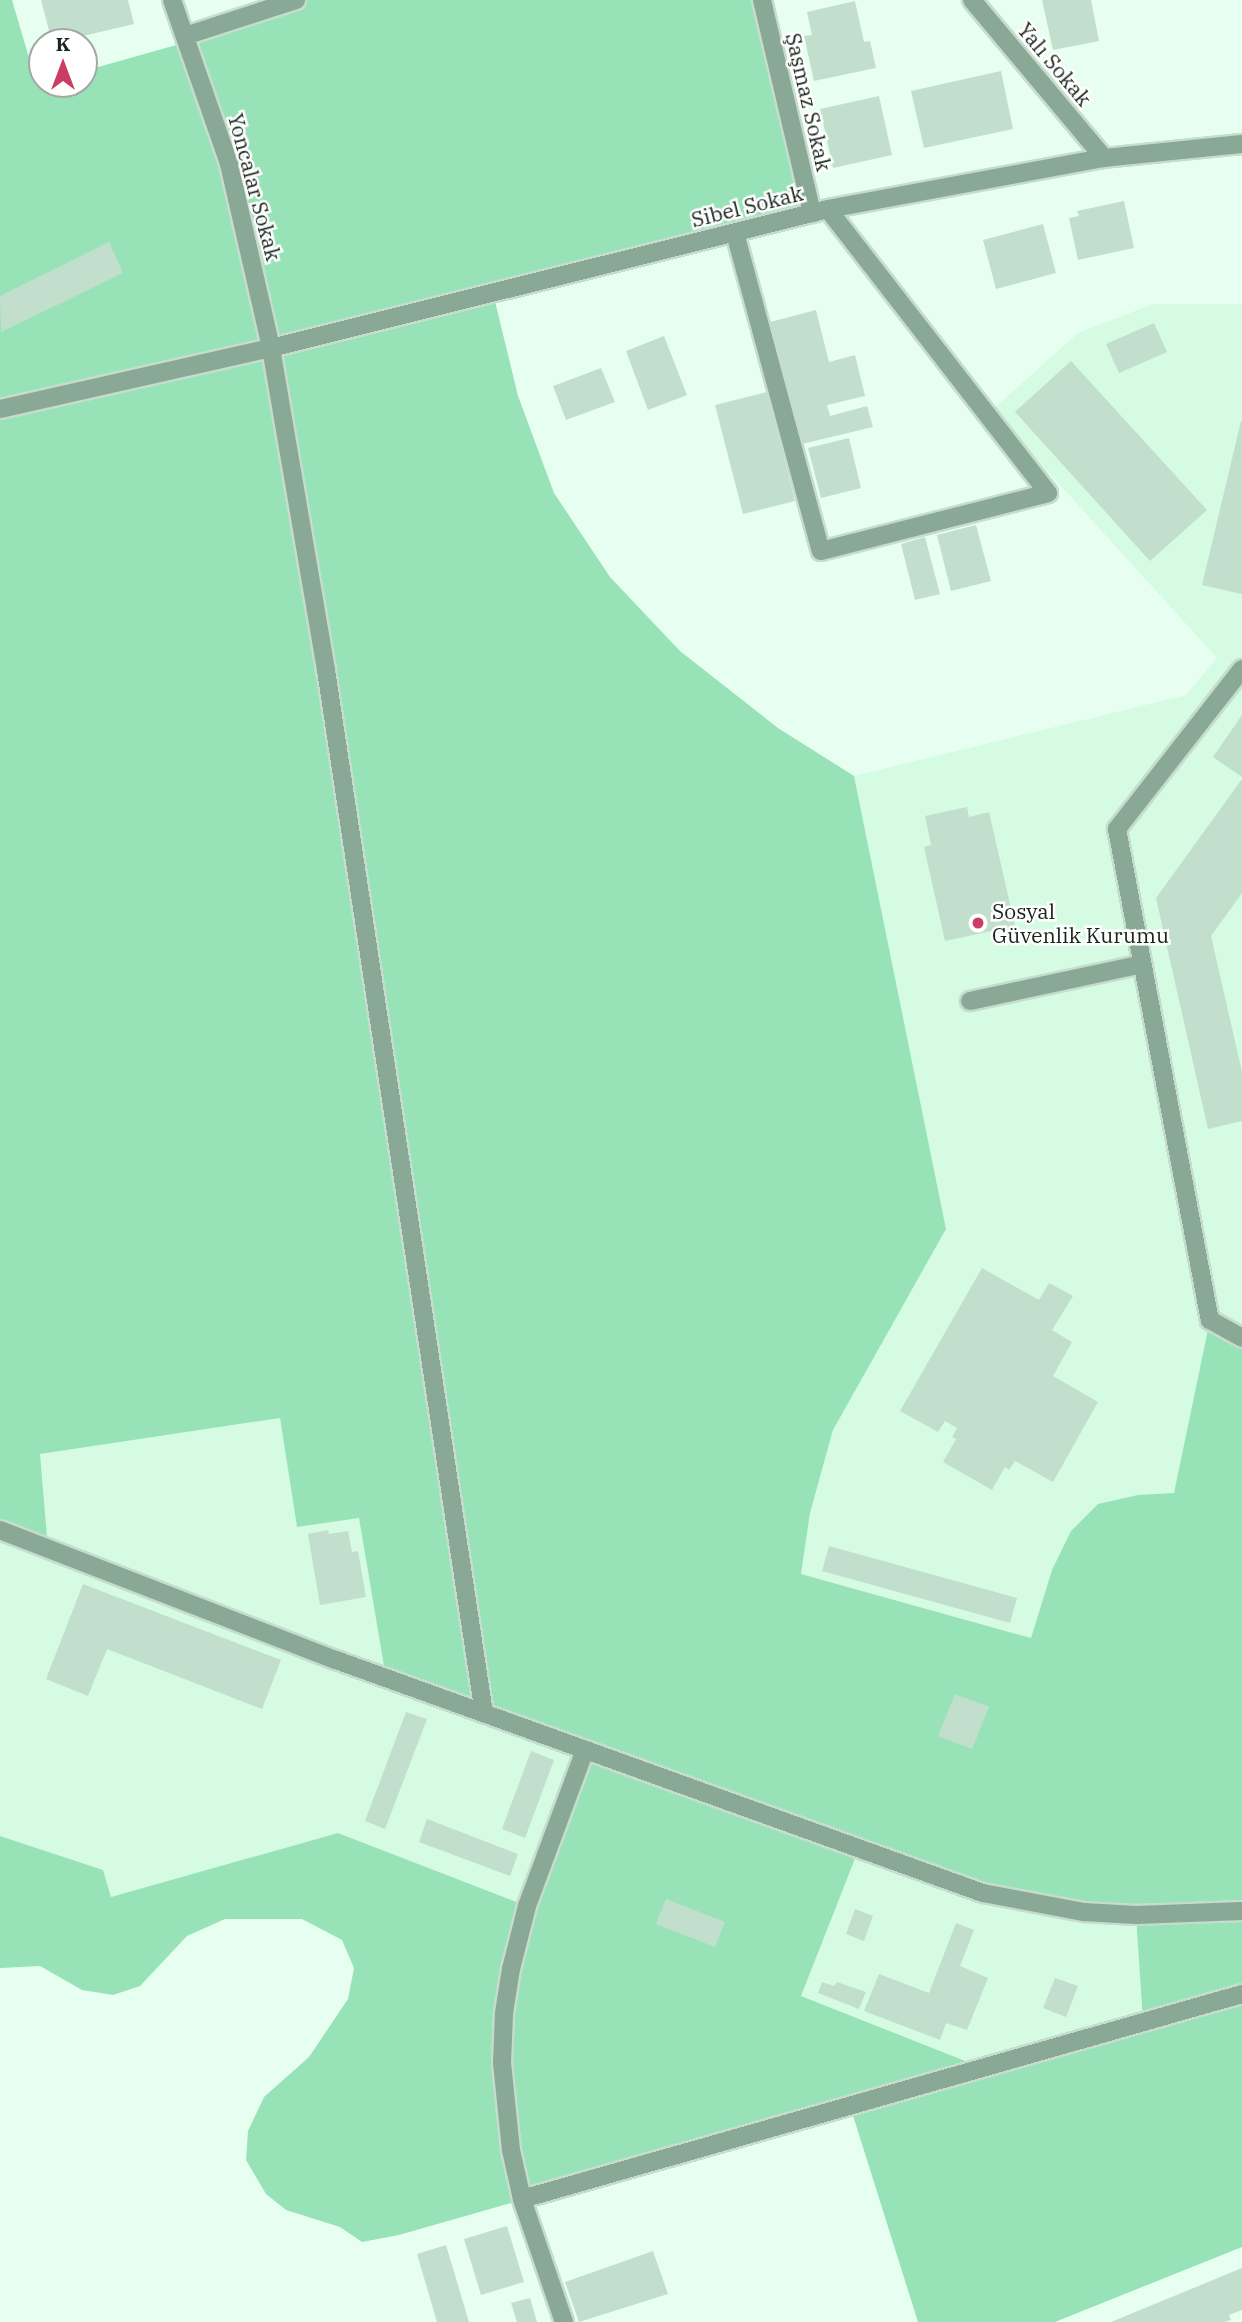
<!DOCTYPE html>
<meta charset="utf-8">
<style>
body{margin:0}
#map{position:relative;width:1242px;height:2322px;overflow:hidden;background:#e7fff0;font-family:"IBM Plex Serif",serif}
div>[style]{position:absolute}
[style*='--x']{left:calc(var(--x)*1px);top:calc(var(--y)*1px);width:calc(var(--w)*1px);rotate:calc(var(--a)*1deg)}
.built>*{inset:0;background:#d5fbe3}
.green>*{inset:0;background:#97e3b7}
.building>*{inset:0;background:#c2dfcd}
.roads{filter:drop-shadow(2px 0 #c6dcce) drop-shadow(-2px 0 #c6dcce) drop-shadow(0 2px #c6dcce) drop-shadow(0 -2px #c6dcce)}
.lane>*{height:18px;margin:-9px;padding:0 9px;transform-origin:9px;border-radius:9px;background:#89a895}
.street>*{height:18px;margin:-9px;padding:0 9px;transform-origin:9px;border-radius:9px;background:#89a895}
.dots>*{width:19px;height:19px;translate:-50% -50%;box-sizing:border-box;border:4px solid #fff;border-radius:50%}
span{translate:-50% -50%;white-space:nowrap;text-align:center;line-height:1.15;-webkit-text-stroke:5px #fff;paint-order:stroke}
.street-label{font-size:21px;color:#19241d}
.poi-label{font-size:21px;color:#19241d}
.left{translate:0 -50%;text-align:left}
.north{position:absolute;left:28px;top:28px;width:70px;height:70px;box-sizing:border-box;background:#fff;border:2px solid #a3a7a5;border-radius:50%;rotate:0deg;font-size:19px;font-weight:700;line-height:28px;text-align:center;color:#19241d}
.north::after{content:'';display:block;margin:auto;width:24px;height:32px;background:#cc3d65;clip-path:polygon(50% 0,100% 100%,50% 72%,0 100%)}
</style>
<div id="map">
<div class="built">
<div style="clip-path:polygon(1153px 304px,1242px 304px,1242px 1509px,1052px 1570px,1031px 1638px,801px 1574px,810px 1513px,833px 1430px,946px 1229px,854px 776px,1186px 695px,1217px 658px,992px 410px,1078px 333px)"></div>
<div style="clip-path:polygon(280px 1418px,297px 1527px,359px 1517px,386px 1678px,585px 1750px,527px 1906px,338px 1833px,111px 1897px,103px 1870px,0 1836px,0 1530px,48px 1548px,39px 1454px)"></div>
<div style="clip-path:polygon(858px 1850px,1136px 1915px,1143px 2022px,983px 2068px,801px 1996px)"></div>
</div>
<div class="green">
<div style="clip-path:polygon(evenodd,0 0,12px 0,37px 85px,84px 84px,84px 71px,187px 42px,296px 0,762px 0,812px 213px,493px 293px,518px 396px,554px 493px,610px 577px,680px 651px,778px 728px,854px 776px,946px 1229px,833px 1430px,810px 1513px,801px 1574px,1031px 1638px,1052px 1570px,1071px 1531px,1098px 1504px,1138px 1495px,1174px 1493px,1210px 1320px,1242px 1338px,1242px 2247px,1055px 2322px,918px 2322px,850px 2106px,399px 2235px,362px 2242px,340px 2227px,286px 2210px,266px 2194px,246px 2160px,248px 2131px,264px 2097px,309px 2057px,348px 1999px,354px 1968px,342px 1940px,302px 1919px,225px 1919px,187px 1936px,140px 1986px,113px 1995px,82px 1990px,40px 1966px,0 1968px,0 1836px,103px 1870px,111px 1897px,338px 1833px,527px 1906px,585px 1751px,386px 1678px,359px 1518px,297px 1527px,280px 1418px,40px 1454px,48px 1549px,0 1530px,0 0,858px 1851px,942px 1881px,1136px 1915px,1143px 2022px,983px 2068px,801px 1996px,858px 1851px)"></div>
</div>
<div class="building">
<div style="clip-path:polygon(41px 0,128px 0,134px 24px,79px 37px,81px 42px,52px 42px)"></div>
<div style="clip-path:polygon(1042px 0,1091px 0,1099px 41px,1053px 50px)"></div>
<div style="clip-path:polygon(855px 1px,864px 42px,870px 41px,876px 68px,814px 81px,804px 36px,812px 35px,807px 12px)"></div>
<div style="clip-path:polygon(1001px 71px,1013px 129px,924px 148px,911px 91px)"></div>
<div style="clip-path:polygon(879px 96px,892px 155px,833px 168px,820px 109px)"></div>
<div style="clip-path:polygon(1124px 201px,1134px 248px,1078px 260px,1069px 218px,1079px 216px,1077px 211px)"></div>
<div style="clip-path:polygon(1043px 224px,1056px 273px,996px 289px,983px 240px)"></div>
<div style="clip-path:polygon(109px 242px,123px 273px,1px 332px,0 296px)"></div>
<div style="clip-path:polygon(816px 310px,829px 362px,855px 355px,865px 396px,827px 405px,830px 416px,867px 406px,873px 427px,802px 444px,770px 322px)"></div>
<div style="clip-path:polygon(1154px 323px,1167px 352px,1119px 373px,1106px 344px)"></div>
<div style="clip-path:polygon(664px 336px,687px 395px,648px 410px,626px 351px)"></div>
<div style="clip-path:polygon(1071px 361px,1207px 510px,1150px 561px,1015px 412px)"></div>
<div style="clip-path:polygon(601px 368px,615px 402px,566px 420px,553px 386px)"></div>
<div style="clip-path:polygon(767px 392px,795px 501px,743px 514px,715px 405px)"></div>
<div style="clip-path:polygon(1241px 421px,1242px 422px,1242px 594px,1202px 585px)"></div>
<div style="clip-path:polygon(849px 438px,861px 488px,821px 498px,808px 448px)"></div>
<div style="clip-path:polygon(976px 525px,991px 581px,951px 591px,937px 535px)"></div>
<div style="clip-path:polygon(925px 537px,940px 594px,915px 600px,901px 544px)"></div>
<div style="clip-path:polygon(1242px 715px,1242px 777px,1213px 757px)"></div>
<div style="clip-path:polygon(1242px 779px,1242px 893px,1211px 936px,1242px 1072px,1242px 1121px,1208px 1129px,1156px 898px)"></div>
<div style="clip-path:polygon(967px 807px,969px 817px,989px 812px,1015px 926px,945px 941px,924px 847px,931px 845px,925px 816px)"></div>
<div style="clip-path:polygon(982px 1268px,1039px 1300px,1049px 1283px,1073px 1296px,1052px 1330px,1072px 1342px,1053px 1376px,1098px 1402px,1053px 1482px,1015px 1461px,1009px 1470px,1005px 1467px,992px 1490px,943px 1462px,956px 1439px,952px 1437px,957px 1428px,945px 1421px,938px 1432px,900px 1411px)"></div>
<div style="clip-path:polygon(328px 1530px,329px 1534px,348px 1531px,352px 1552px,358px 1551px,366px 1597px,320px 1605px,308px 1534px)"></div>
<div style="clip-path:polygon(829px 1546px,1017px 1598px,1010px 1623px,822px 1571px)"></div>
<div style="clip-path:polygon(83px 1584px,281px 1660px,262px 1709px,107px 1649px,88px 1696px,46px 1679px)"></div>
<div style="clip-path:polygon(955px 1694px,989px 1707px,972px 1749px,938px 1736px)"></div>
<div style="clip-path:polygon(406px 1712px,427px 1719px,385px 1829px,365px 1821px)"></div>
<div style="clip-path:polygon(531px 1751px,554px 1760px,525px 1838px,502px 1829px)"></div>
<div style="clip-path:polygon(427px 1819px,518px 1854px,510px 1876px,419px 1842px)"></div>
<div style="clip-path:polygon(666px 1899px,725px 1922px,715px 1947px,656px 1924px)"></div>
<div style="clip-path:polygon(855px 1909px,873px 1916px,864px 1941px,846px 1934px)"></div>
<div style="clip-path:polygon(956px 1923px,974px 1930px,960px 1966px,988px 1978px,967px 2030px,946px 2023px,940px 2040px,864px 2011px,879px 1974px,929px 1993px)"></div>
<div style="clip-path:polygon(1055px 1978px,1078px 1986px,1066px 2017px,1043px 2008px)"></div>
<div style="clip-path:polygon(822px 1982px,834px 1986px,837px 1982px,866px 1992px,859px 2009px,818px 1993px)"></div>
<div style="clip-path:polygon(507px 2226px,524px 2282px,481px 2295px,464px 2239px)"></div>
<div style="clip-path:polygon(446px 2245px,469px 2322px,437px 2322px,417px 2254px)"></div>
<div style="clip-path:polygon(653px 2251px,668px 2294px,579px 2322px,565px 2282px)"></div>
<div style="clip-path:polygon(1242px 2268px,1242px 2310px,1229px 2315px,1231px 2320px,1225px 2322px,1111px 2322px)"></div>
<div style="clip-path:polygon(530px 2298px,537px 2322px,517px 2322px,511px 2303px)"></div>
</div>
<div class="roads">
<div class="lane">
<div style="--x:735;--y:233;--w:329;--a:74.9"></div>
<div style="--x:821;--y:551;--w:234;--a:-14.3"></div>
<div style="--x:1048;--y:493;--w:359;--a:-127.8"></div>
<div style="--x:970;--y:1001;--w:176;--a:-12.1"></div>
</div>
<div class="street">
<div style="--x:172;--y:0;--w:174;--a:70.8"></div>
<div style="--x:229;--y:164;--w:189;--a:77.1"></div>
<div style="--x:271;--y:348;--w:327;--a:80.3"></div>
<div style="--x:326;--y:670;--w:1055;--a:81.39"></div>
<div style="--x:762;--y:0;--w:219;--a:76.8"></div>
<div style="--x:972;--y:0;--w:206;--a:50.1"></div>
<div style="--x:185;--y:36;--w:117;--a:-18"></div>
<div style="--x:0;--y:409;--w:278;--a:-12.7"></div>
<div style="--x:271;--y:348;--w:574;--a:-14.01"></div>
<div style="--x:828;--y:209;--w:281;--a:-10.5"></div>
<div style="--x:1104;--y:158;--w:139;--a:-5.8"></div>
<div style="--x:1242;--y:669;--w:203;--a:128"></div>
<div style="--x:1117;--y:829;--w:500;--a:79.3"></div>
<div style="--x:1210;--y:1320;--w:37;--a:29"></div>
<div style="--x:0;--y:1530;--w:360;--a:21.2"></div>
<div style="--x:336;--y:1660;--w:688;--a:19.81"></div>
<div style="--x:983;--y:1893;--w:103;--a:10.7"></div>
<div style="--x:1084;--y:1912;--w:52;--a:3.3"></div>
<div style="--x:1136;--y:1915;--w:106;--a:-2.2"></div>
<div style="--x:522;--y:2199;--w:749;--a:-15.89"></div>
<div style="--x:564;--y:2322;--w:130;--a:-108.9"></div>
<div style="--x:522;--y:2199;--w:50;--a:-102.7"></div>
<div style="--x:511;--y:2150;--w:87;--a:-95.9"></div>
<div style="--x:502;--y:2063;--w:50;--a:-87.7"></div>
<div style="--x:504;--y:2013;--w:45;--a:-81"></div>
<div style="--x:511;--y:1969;--w:65;--a:-75.7"></div>
<div style="--x:527;--y:1906;--w:166;--a:-69.6"></div>
</div>
</div>
<div class="dots">
<div style="left:978px;top:923px;background:#cc3d65"></div>
</div>
<div class="street-label">
<span style="left:1055px;top:64px;rotate:50deg">Yalı Sokak</span>
<span style="left:809px;top:102px;rotate:77deg">Şaşmaz Sokak</span>
<span style="left:255px;top:187px;rotate:75deg">Yoncalar Sokak</span>
<span style="left:747px;top:206px;rotate:-14deg">Sibel Sokak</span>
</div>
<div class="poi-label">
<span class="left" style="left:992px;top:923px">Sosyal<br>Güvenlik Kurumu</span>
</div>
<div class="north">K</div>
</div>
